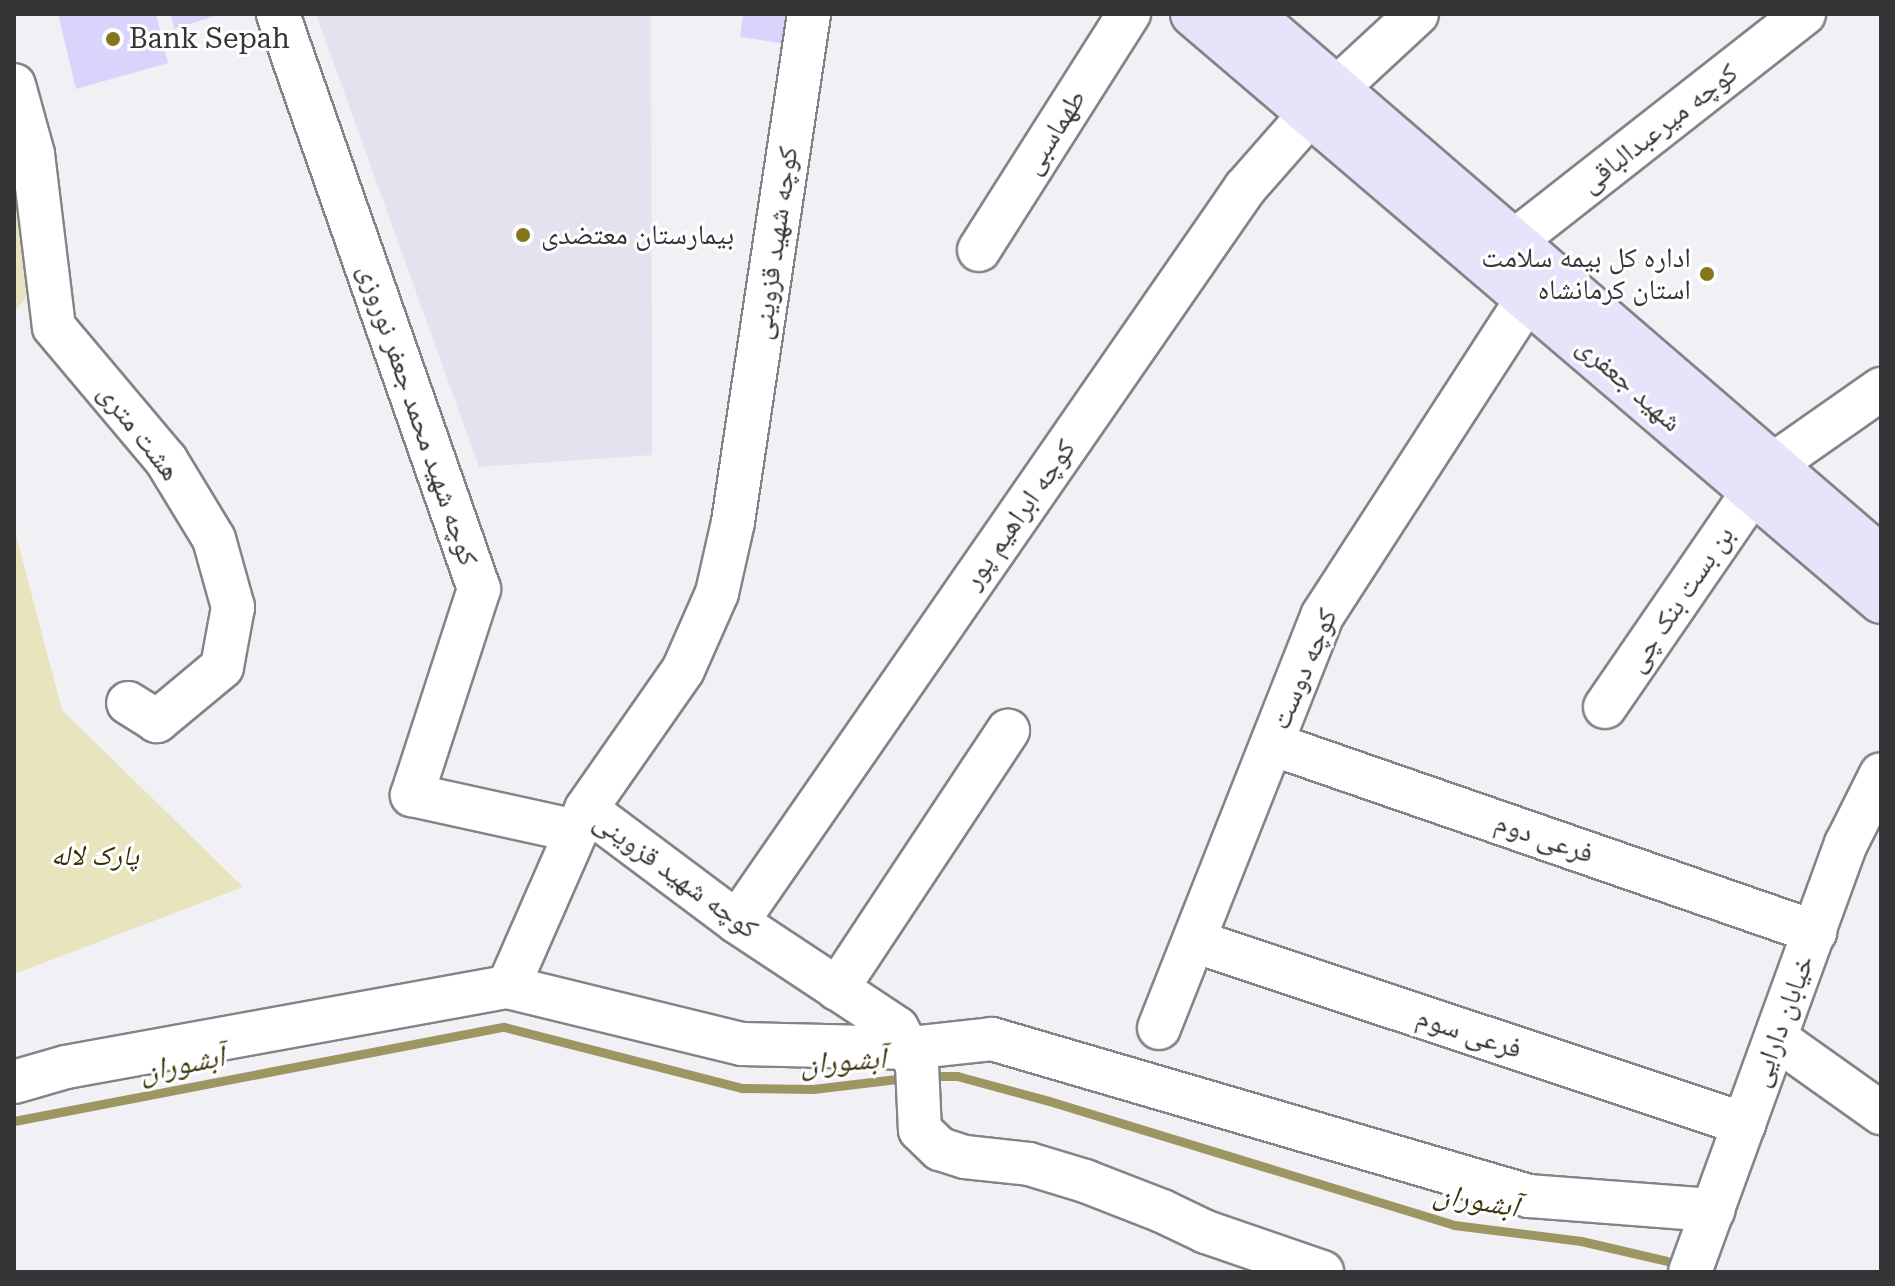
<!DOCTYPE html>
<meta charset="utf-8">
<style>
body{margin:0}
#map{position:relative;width:1895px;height:1286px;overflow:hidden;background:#f0f0f5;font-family:"Roboto Serif","Noto Naskh Arabic",serif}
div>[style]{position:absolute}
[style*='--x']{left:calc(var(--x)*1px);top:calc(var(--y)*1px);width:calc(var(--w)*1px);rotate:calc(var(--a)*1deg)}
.built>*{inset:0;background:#e3e2ee}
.green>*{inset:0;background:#e8e4bd}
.stream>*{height:9px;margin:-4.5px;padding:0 4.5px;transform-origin:4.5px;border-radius:4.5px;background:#9d9663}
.building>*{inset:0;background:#dad4fd}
.roads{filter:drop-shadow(2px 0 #848388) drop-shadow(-2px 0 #848388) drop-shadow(0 2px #848388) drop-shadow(0 -2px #848388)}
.minor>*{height:42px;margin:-21px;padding:0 21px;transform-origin:21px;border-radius:21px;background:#fff}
.major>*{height:44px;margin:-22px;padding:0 22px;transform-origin:22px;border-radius:22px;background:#e6e3fa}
.dots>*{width:22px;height:22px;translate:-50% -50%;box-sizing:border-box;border:4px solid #fff;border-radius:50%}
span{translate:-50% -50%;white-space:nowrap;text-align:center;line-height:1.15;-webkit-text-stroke:6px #fff;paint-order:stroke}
.poi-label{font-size:28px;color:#353537}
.left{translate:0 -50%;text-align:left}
.right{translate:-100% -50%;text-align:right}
.street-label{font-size:28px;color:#353537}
.park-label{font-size:28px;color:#342e03;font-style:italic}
.water-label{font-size:30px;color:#3c360c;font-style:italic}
.frame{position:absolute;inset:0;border:16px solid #353537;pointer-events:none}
</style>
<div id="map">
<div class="built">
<div style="clip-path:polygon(316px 14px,651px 14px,652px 455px,479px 467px)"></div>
</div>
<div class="green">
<div style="clip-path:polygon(14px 169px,30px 273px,25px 300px,14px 311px)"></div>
<div style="clip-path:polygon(14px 528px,62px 710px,243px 887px,14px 974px)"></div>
</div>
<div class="stream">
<div style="--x:928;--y:1076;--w:29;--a:0"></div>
<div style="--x:957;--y:1076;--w:95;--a:15.2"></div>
<div style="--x:1049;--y:1101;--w:424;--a:17"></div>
<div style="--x:1454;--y:1225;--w:128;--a:7.2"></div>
<div style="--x:1581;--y:1241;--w:88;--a:13.1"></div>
<div style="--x:14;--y:1121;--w:499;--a:-10.9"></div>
<div style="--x:504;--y:1027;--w:246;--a:14.4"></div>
<div style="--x:742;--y:1088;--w:71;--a:0.8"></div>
<div style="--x:813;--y:1089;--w:93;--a:-6.8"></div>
</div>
<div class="building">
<div style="clip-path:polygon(58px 14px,156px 14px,168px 63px,76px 89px)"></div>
<div style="clip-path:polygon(171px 14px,218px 14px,218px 15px,174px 29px)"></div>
<div style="clip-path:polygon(743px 14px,798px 14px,793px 45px,740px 37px)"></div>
</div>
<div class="roads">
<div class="minor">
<div style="--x:278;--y:14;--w:609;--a:70.73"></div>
<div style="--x:479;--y:589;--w:217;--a:108"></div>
<div style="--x:412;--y:795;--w:168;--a:12.4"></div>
<div style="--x:809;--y:14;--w:514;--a:98.51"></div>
<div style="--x:733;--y:522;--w:73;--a:102.7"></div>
<div style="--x:717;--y:593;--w:84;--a:113.8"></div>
<div style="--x:683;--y:670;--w:169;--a:124.9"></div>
<div style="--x:586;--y:809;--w:189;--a:36.8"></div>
<div style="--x:737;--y:922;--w:192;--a:33.5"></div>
<div style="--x:897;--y:1028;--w:42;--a:61.6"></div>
<div style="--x:917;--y:1065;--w:65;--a:87.4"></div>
<div style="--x:920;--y:1130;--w:28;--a:44"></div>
<div style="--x:940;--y:1149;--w:26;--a:18"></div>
<div style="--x:965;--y:1157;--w:64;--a:6.2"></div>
<div style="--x:1029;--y:1164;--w:59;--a:16.9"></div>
<div style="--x:1085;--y:1181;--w:83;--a:21.3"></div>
<div style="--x:1162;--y:1211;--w:49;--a:25.5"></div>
<div style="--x:1206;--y:1232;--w:123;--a:19"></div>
<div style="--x:14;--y:85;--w:72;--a:74.6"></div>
<div style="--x:33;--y:154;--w:174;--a:83.1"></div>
<div style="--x:54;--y:327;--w:174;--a:49.9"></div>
<div style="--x:166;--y:460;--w:92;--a:58.7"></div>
<div style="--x:214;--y:539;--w:71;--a:74.4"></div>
<div style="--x:233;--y:607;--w:61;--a:100.4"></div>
<div style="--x:222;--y:667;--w:85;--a:140.3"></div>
<div style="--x:157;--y:721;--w:34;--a:-148"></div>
<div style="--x:1337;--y:88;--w:109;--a:-42.8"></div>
<div style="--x:1513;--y:242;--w:370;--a:-38.1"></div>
<div style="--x:979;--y:250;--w:280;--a:-57.6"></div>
<div style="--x:1774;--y:464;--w:131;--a:-35"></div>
<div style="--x:1605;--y:707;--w:263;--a:-55.5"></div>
<div style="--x:1272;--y:744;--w:575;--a:19.1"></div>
<div style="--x:737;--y:922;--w:893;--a:-55.31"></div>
<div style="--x:1245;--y:188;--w:100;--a:-48.7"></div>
<div style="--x:1194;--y:941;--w:580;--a:18.4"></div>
<div style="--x:508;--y:987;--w:194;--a:-66.3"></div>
<div style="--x:837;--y:989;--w:310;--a:-56.5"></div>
<div style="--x:1159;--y:1028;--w:443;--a:-68.4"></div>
<div style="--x:1322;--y:616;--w:380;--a:-57.1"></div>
<div style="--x:1777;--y:1039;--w:128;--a:35.4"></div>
<div style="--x:14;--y:1082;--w:54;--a:-16.1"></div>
<div style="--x:66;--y:1067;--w:449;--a:-10.3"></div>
<div style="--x:508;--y:987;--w:241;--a:13.7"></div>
<div style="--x:742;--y:1044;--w:168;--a:1.4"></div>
<div style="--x:910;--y:1048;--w:82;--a:-6.3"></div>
<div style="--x:992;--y:1039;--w:559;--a:16.3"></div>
<div style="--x:1529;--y:1196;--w:185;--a:4.4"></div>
<div style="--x:1690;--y:1272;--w:456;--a:-70"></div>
<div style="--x:1846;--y:844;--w:78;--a:-63.4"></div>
</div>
<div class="major">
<div style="--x:1193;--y:14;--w:904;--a:40.47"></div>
<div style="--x:1250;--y:14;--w:833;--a:40.77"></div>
</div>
</div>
<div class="dots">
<div style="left:113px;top:39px;background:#84771b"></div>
<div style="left:523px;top:235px;background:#84771b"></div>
<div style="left:1707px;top:274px;background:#84771b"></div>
</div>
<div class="poi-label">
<span class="left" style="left:129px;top:39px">Bank Sepah</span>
<span class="left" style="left:541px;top:235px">بیمارستان معتضدی</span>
<span class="right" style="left:1691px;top:274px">اداره کل بیمه سلامت<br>استان کرمانشاه</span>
</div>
<div class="street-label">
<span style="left:1659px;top:128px;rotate:-38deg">کوچه میرعبدالباقی</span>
<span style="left:1054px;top:132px;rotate:-58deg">طهماسبی</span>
<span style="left:775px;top:243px;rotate:-82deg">کوچه شهید قزوینی</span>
<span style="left:1629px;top:384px;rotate:41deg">شهید جعفری</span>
<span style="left:418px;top:415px;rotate:71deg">کوچه شهید محمد جعفر نوروزی</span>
<span style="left:139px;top:432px;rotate:52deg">هشت متری</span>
<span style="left:1019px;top:514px;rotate:-55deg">کوچه ابراهیم پور</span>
<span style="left:1680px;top:599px;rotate:-56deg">بن بست بنک چی</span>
<span style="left:1304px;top:669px;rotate:-67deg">کوچه دوست</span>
<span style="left:1544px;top:838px;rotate:19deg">فرعی دوم</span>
<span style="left:676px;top:875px;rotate:36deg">کوچه شهید قزوینی</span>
<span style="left:1782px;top:1021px;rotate:-70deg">خیابان دارایی</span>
<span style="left:1469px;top:1033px;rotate:18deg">فرعی سوم</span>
</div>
<div class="park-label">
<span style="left:95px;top:856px">پارک لاله</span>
</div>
<div class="water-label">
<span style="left:843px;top:1061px;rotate:-4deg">آبشوران</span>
<span style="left:182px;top:1064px;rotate:-11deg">آبشوران</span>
<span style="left:1476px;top:1200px;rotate:10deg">آبشوران</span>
</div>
<div class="frame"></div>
</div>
